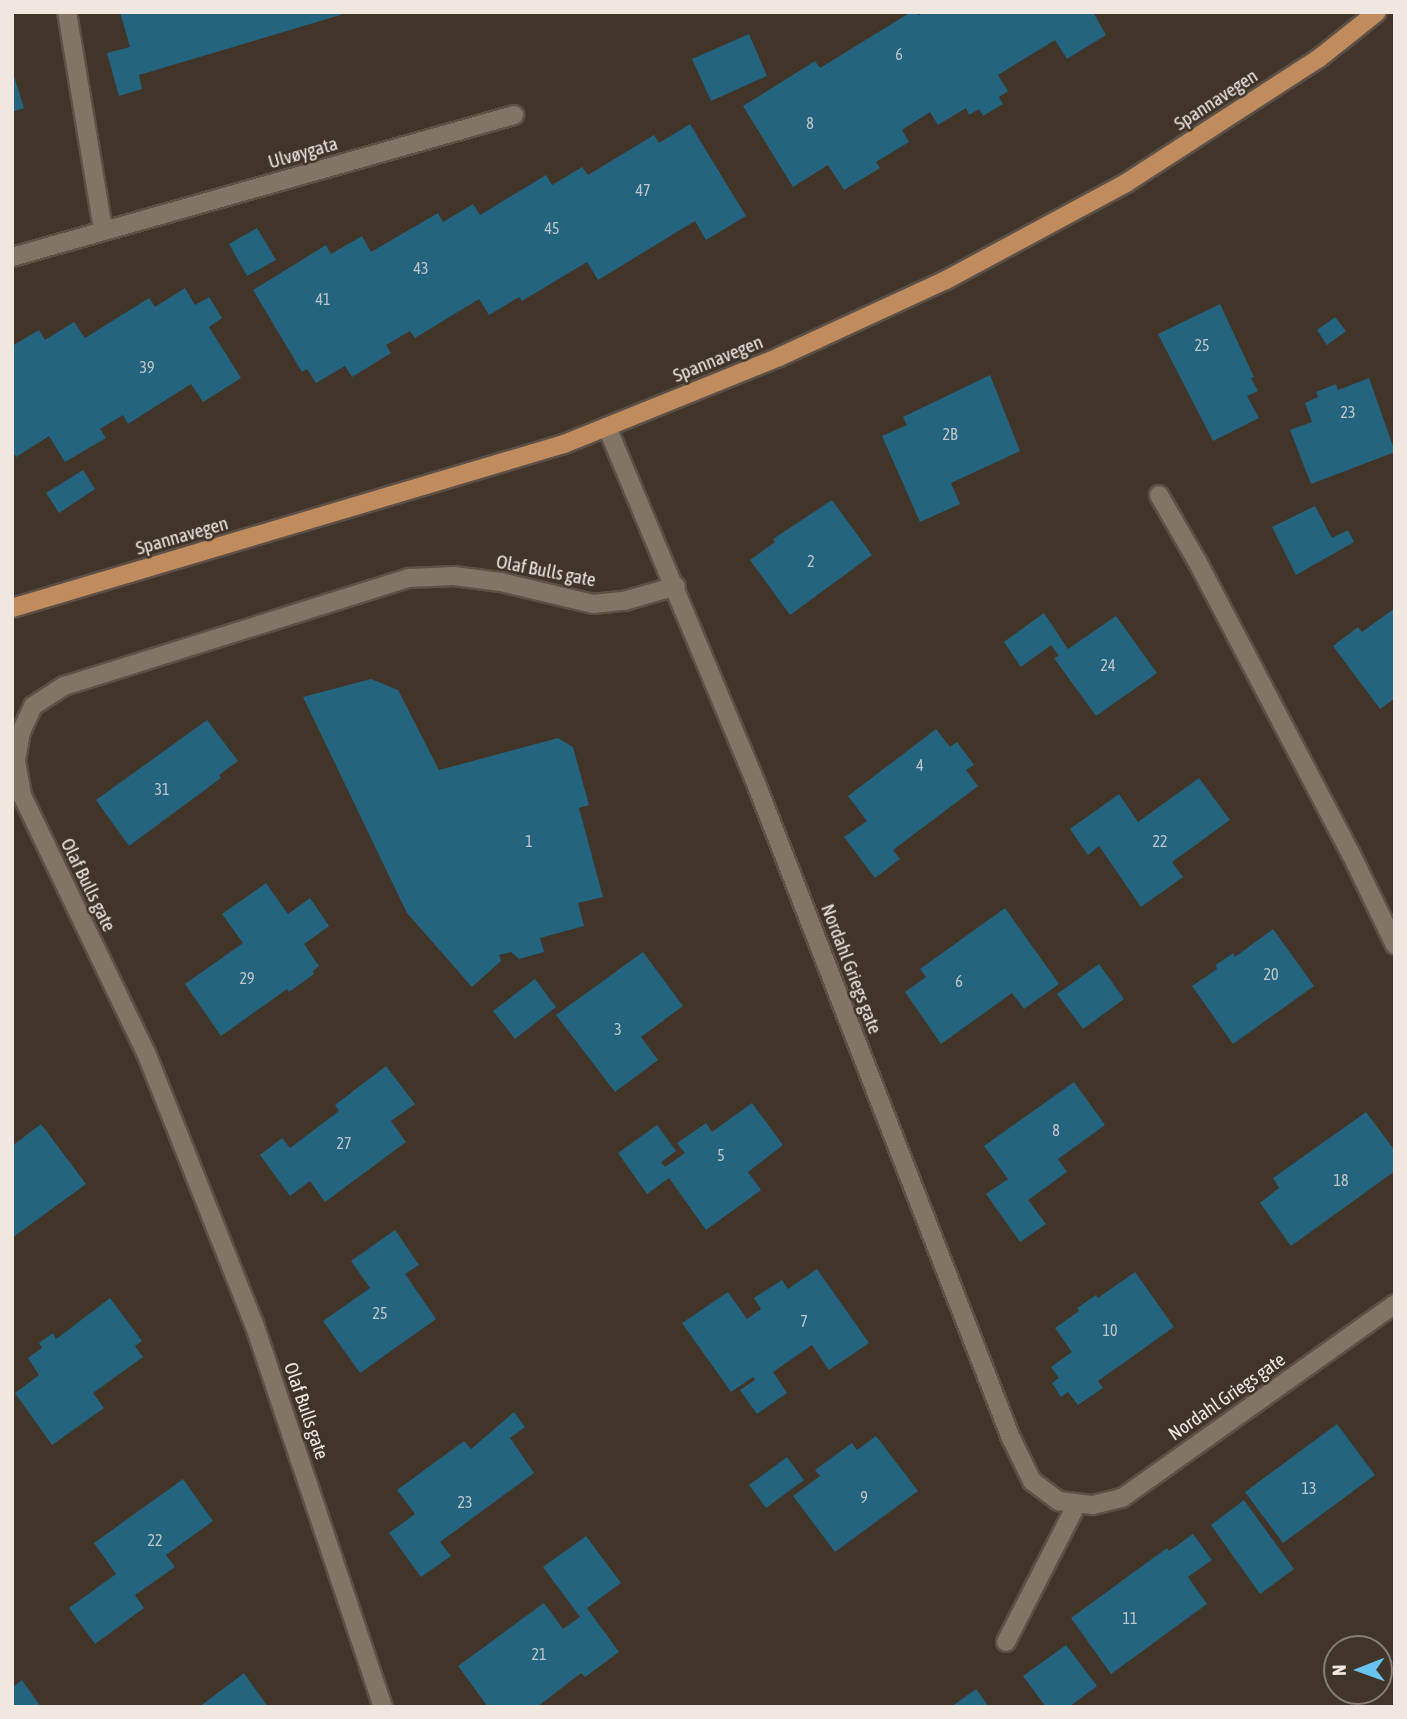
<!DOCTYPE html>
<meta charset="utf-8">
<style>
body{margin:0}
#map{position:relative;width:1407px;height:1719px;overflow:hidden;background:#413429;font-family:"Asap Condensed",sans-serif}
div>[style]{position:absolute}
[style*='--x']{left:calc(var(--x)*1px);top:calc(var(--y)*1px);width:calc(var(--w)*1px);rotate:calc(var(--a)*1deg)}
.building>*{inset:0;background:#24647f}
.roads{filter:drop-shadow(2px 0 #5c5047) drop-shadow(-2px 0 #5c5047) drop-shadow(0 2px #5c5047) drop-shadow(0 -2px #5c5047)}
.minor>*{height:18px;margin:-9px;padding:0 9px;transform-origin:9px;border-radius:9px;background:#837468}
.major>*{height:18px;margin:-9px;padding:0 9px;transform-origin:9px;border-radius:9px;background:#c08c5e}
span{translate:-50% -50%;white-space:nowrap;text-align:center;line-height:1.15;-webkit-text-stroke:5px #413429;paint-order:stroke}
.number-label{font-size:16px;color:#bdc6c8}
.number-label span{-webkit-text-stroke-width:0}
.street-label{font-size:19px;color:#f0e7e0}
.frame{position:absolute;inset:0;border:14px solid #f0e7e0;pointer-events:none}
.north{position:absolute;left:1323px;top:1635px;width:70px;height:70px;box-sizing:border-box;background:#413429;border:2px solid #877c72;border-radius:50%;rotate:269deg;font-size:19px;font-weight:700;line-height:28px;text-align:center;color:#f0e7e0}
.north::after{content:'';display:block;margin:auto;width:24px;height:32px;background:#66c4ef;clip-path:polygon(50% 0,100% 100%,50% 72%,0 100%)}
</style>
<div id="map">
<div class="building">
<div style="clip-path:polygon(120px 12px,347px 12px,347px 13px,139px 75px,142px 89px,119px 96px,107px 53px,130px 47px)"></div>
<div style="clip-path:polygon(911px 12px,919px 15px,924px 12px,1093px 12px,1106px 35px,1067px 59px,1055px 40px,998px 75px,1008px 91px,999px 97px,1003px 104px,983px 116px,979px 109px,969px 115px,966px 108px,938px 125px,930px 112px,902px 130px,909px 142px,876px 162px,880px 168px,844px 190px,828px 165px,793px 187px,743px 106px,815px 61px,820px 68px)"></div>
<div style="clip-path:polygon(749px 34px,767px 76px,711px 101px,692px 59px)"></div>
<div style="clip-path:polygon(12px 70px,24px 108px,12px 112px)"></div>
<div style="clip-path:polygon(690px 124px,746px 216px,706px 240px,695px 221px,598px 280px,587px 262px,522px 301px,519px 297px,489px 315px,479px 299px,415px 338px,410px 331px,386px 345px,391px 353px,352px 377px,345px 366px,316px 383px,307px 369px,302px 372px,253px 290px,326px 245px,331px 254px,362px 236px,371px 252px,438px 213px,443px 222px,473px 204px,480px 215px,546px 175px,552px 185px,582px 167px,588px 175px,654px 135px,659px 143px)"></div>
<div style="clip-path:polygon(257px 228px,276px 260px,247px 276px,229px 244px)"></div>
<div style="clip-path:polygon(185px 288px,195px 305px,209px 297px,222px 318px,209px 327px,241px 378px,203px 402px,191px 384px,128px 424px,123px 415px,100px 429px,106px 438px,65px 462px,49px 436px,16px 457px,12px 451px,12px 346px,39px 330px,45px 340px,74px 322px,85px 338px,149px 298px,155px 307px)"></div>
<div style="clip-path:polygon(1220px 304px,1254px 377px,1251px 378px,1258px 391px,1247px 396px,1259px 418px,1213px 441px,1158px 334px)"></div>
<div style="clip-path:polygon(1335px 317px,1346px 331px,1327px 345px,1317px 330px)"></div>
<div style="clip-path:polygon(990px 375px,1020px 451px,951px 483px,960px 504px,920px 522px,882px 436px,907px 425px,903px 417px)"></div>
<div style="clip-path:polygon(1369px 378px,1395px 452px,1311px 484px,1290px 430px,1312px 422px,1305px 403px,1318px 397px,1316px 392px,1336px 384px,1338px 390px)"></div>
<div style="clip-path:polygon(83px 470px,95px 489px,59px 513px,46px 493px)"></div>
<div style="clip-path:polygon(832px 500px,872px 555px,790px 615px,750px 560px,775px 542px,773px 539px)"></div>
<div style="clip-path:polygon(1315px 506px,1332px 538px,1348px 530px,1354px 542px,1296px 575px,1272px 527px)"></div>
<div style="clip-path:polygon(1395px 608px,1395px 698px,1380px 709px,1333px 646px,1358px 627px,1362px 632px)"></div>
<div style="clip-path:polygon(1044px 613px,1068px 649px,1116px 616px,1157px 673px,1096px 716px,1054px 658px,1059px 656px,1051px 645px,1021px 667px,1004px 642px)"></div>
<div style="clip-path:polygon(371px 679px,398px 690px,439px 770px,558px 738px,573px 747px,589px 805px,579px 808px,603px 897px,578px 903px,584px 926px,540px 938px,544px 952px,519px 959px,511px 952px,499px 955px,501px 961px,472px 987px,407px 913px,303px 697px)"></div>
<div style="clip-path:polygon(207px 720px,238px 761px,219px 775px,221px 778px,129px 846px,96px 800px)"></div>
<div style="clip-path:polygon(936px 729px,950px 747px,957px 742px,974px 765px,966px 770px,978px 786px,893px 850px,900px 859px,875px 878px,844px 837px,867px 821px,848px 796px)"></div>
<div style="clip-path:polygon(1199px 778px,1230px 820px,1172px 862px,1183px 877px,1141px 907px,1099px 846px,1088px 855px,1070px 829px,1119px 794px,1138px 822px)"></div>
<div style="clip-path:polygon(266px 883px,288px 914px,310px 898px,329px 926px,304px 944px,319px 966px,313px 971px,314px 974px,289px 992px,287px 989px,221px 1036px,185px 984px,243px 943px,222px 914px)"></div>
<div style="clip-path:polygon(1005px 908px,1059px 984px,1024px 1009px,1012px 993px,941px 1044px,905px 992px,926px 977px,920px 969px)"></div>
<div style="clip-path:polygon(1273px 929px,1314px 986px,1233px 1044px,1192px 986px,1217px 969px,1216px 965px,1233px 953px,1235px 957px)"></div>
<div style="clip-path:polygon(643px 952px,683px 1006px,641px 1037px,658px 1060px,615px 1092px,556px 1015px)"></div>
<div style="clip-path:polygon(1099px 964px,1124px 999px,1083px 1029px,1057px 994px)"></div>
<div style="clip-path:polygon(535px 979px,556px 1007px,515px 1039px,493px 1011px)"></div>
<div style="clip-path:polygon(386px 1066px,415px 1104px,391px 1121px,406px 1142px,325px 1202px,310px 1181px,290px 1196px,260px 1155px,282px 1138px,290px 1148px,339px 1111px,335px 1105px)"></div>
<div style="clip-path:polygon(1074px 1082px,1105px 1125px,1058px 1159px,1067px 1172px,1028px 1200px,1046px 1224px,1020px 1242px,986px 1194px,1008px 1179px,984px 1146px)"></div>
<div style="clip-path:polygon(752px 1103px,783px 1145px,748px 1172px,761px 1190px,706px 1230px,669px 1178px,647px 1194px,618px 1153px,657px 1125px,676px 1151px,661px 1162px,665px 1167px,685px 1153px,677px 1143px,706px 1123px,712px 1132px)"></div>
<div style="clip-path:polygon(1366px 1112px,1395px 1151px,1395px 1171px,1291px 1246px,1260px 1203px,1279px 1188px,1273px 1178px)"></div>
<div style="clip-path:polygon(41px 1124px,86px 1184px,12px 1238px,12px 1146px)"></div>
<div style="clip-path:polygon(395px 1230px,419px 1265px,405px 1274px,436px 1319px,360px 1373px,323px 1321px,370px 1288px,351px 1261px)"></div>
<div style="clip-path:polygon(817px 1269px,869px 1343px,829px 1370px,812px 1345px,773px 1372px,787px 1393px,757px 1414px,740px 1390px,755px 1380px,753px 1377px,731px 1392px,682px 1323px,728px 1292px,747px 1319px,761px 1309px,754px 1298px,782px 1280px,788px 1289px)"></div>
<div style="clip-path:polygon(1135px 1272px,1174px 1327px,1098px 1381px,1103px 1388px,1078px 1405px,1068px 1392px,1061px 1397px,1052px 1383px,1059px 1378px,1051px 1367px,1072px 1352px,1055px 1328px,1079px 1311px,1077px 1308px,1096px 1295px,1098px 1298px)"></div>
<div style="clip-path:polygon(110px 1298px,142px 1341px,135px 1346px,143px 1357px,93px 1393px,104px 1408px,52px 1445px,15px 1393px,39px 1375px,28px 1358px,42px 1348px,39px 1343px,53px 1333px,56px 1339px,59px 1337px)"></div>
<div style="clip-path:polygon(514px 1412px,525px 1427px,510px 1438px,534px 1473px,440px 1542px,451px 1556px,421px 1577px,389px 1533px,415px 1514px,397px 1490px,464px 1441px,471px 1449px)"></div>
<div style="clip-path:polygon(1337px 1424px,1375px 1475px,1283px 1543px,1245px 1492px)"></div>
<div style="clip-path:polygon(876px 1436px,918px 1491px,835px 1552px,793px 1496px,820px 1476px,815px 1470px,852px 1443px,857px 1450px)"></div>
<div style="clip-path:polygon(787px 1457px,804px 1480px,766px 1508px,749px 1485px)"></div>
<div style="clip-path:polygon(183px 1479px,213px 1521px,166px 1555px,175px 1567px,135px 1595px,144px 1608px,95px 1644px,69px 1608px,116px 1574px,94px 1543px)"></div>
<div style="clip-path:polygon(1244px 1500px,1294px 1569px,1260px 1594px,1211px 1525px)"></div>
<div style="clip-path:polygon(1193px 1534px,1212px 1560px,1188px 1577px,1207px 1604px,1111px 1674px,1071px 1618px,1167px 1548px,1169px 1551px)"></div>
<div style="clip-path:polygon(586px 1536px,621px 1583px,587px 1608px,619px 1652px,585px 1677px,581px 1673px,537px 1707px,488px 1707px,458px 1666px,544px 1603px,563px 1629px,580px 1617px,543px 1567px)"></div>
<div style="clip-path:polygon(1066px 1645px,1097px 1686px,1069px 1707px,1046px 1707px,1023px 1676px)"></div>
<div style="clip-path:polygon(244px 1673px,268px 1707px,199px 1707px)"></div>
<div style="clip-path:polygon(22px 1680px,41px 1707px,12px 1707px,12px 1688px)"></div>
<div style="clip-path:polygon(976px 1689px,989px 1707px,951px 1707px)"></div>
</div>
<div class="roads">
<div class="minor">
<div style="--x:67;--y:12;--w:221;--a:80.6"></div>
<div style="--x:12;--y:257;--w:522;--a:-15.79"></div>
<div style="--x:607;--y:427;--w:389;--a:67.3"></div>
<div style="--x:757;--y:786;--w:700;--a:68.72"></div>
<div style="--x:1011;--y:1438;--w:48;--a:64"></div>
<div style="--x:1032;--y:1481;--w:34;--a:37"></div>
<div style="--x:1059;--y:1501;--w:34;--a:7"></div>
<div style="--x:1093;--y:1505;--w:30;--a:-14"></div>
<div style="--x:1122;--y:1498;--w:335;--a:-35.4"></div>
<div style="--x:1159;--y:495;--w:76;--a:60.1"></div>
<div style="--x:1197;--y:561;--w:331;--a:62.3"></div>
<div style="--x:1351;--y:854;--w:101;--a:64.2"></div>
<div style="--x:1006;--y:1642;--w:155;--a:-62.8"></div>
<div style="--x:383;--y:1707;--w:404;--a:-108.6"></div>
<div style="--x:254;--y:1324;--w:292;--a:-111.7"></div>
<div style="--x:146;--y:1053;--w:286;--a:-115.7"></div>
<div style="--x:22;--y:795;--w:36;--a:-100"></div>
<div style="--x:16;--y:760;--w:28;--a:-80"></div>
<div style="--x:21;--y:732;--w:29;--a:-65"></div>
<div style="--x:33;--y:706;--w:37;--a:-33"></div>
<div style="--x:64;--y:686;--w:362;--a:-17.4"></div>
<div style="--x:409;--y:578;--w:45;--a:-2.5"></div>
<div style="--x:454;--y:576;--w:47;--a:7.3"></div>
<div style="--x:501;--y:582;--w:95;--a:13.4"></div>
<div style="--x:593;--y:604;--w:31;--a:-6"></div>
<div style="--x:624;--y:601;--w:54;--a:-16.1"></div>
</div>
<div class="major">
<div style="--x:12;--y:608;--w:576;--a:-16.55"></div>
<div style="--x:564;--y:444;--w:232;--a:-22"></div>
<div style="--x:779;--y:357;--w:184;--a:-24.8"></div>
<div style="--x:946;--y:280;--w:204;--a:-28.3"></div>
<div style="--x:1126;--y:183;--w:229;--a:-32.9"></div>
<div style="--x:1318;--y:59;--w:75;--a:-38.5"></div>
</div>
</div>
<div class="number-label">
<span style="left:899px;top:54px">6</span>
<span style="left:810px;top:123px">8</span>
<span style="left:643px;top:190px">47</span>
<span style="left:552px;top:228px">45</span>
<span style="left:421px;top:268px">43</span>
<span style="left:323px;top:299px">41</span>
<span style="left:1202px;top:345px">25</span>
<span style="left:147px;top:367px">39</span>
<span style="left:1348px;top:412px">23</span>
<span style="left:950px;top:434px">2B</span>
<span style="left:811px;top:561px">2</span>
<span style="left:1108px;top:665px">24</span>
<span style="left:920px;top:765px">4</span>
<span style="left:162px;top:789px">31</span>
<span style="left:529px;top:841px">1</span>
<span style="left:1160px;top:841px">22</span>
<span style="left:1271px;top:974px">20</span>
<span style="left:247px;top:978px">29</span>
<span style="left:959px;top:981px">6</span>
<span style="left:618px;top:1029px">3</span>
<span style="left:1056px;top:1130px">8</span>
<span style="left:344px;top:1143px">27</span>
<span style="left:721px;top:1155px">5</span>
<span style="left:1341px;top:1180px">18</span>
<span style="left:380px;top:1313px">25</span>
<span style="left:804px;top:1321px">7</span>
<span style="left:1110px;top:1330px">10</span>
<span style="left:1309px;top:1488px">13</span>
<span style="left:864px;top:1497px">9</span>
<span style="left:465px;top:1502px">23</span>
<span style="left:155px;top:1540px">22</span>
<span style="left:1130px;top:1618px">11</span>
<span style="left:539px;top:1654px">21</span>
</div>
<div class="street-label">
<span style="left:1216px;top:100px;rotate:-33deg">Spannavegen</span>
<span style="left:303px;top:153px;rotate:-16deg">Ulvøygata</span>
<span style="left:718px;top:359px;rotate:-22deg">Spannavegen</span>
<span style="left:182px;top:536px;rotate:-16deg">Spannavegen</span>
<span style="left:546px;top:571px;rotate:11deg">Olaf Bulls gate</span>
<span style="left:88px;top:885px;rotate:64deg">Olaf Bulls gate</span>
<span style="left:851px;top:969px;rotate:69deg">Nordahl Griegs gate</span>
<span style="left:1227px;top:1397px;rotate:-35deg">Nordahl Griegs gate</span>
<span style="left:306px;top:1411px;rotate:71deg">Olaf Bulls gate</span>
</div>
<div class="frame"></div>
<div class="north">N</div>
</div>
